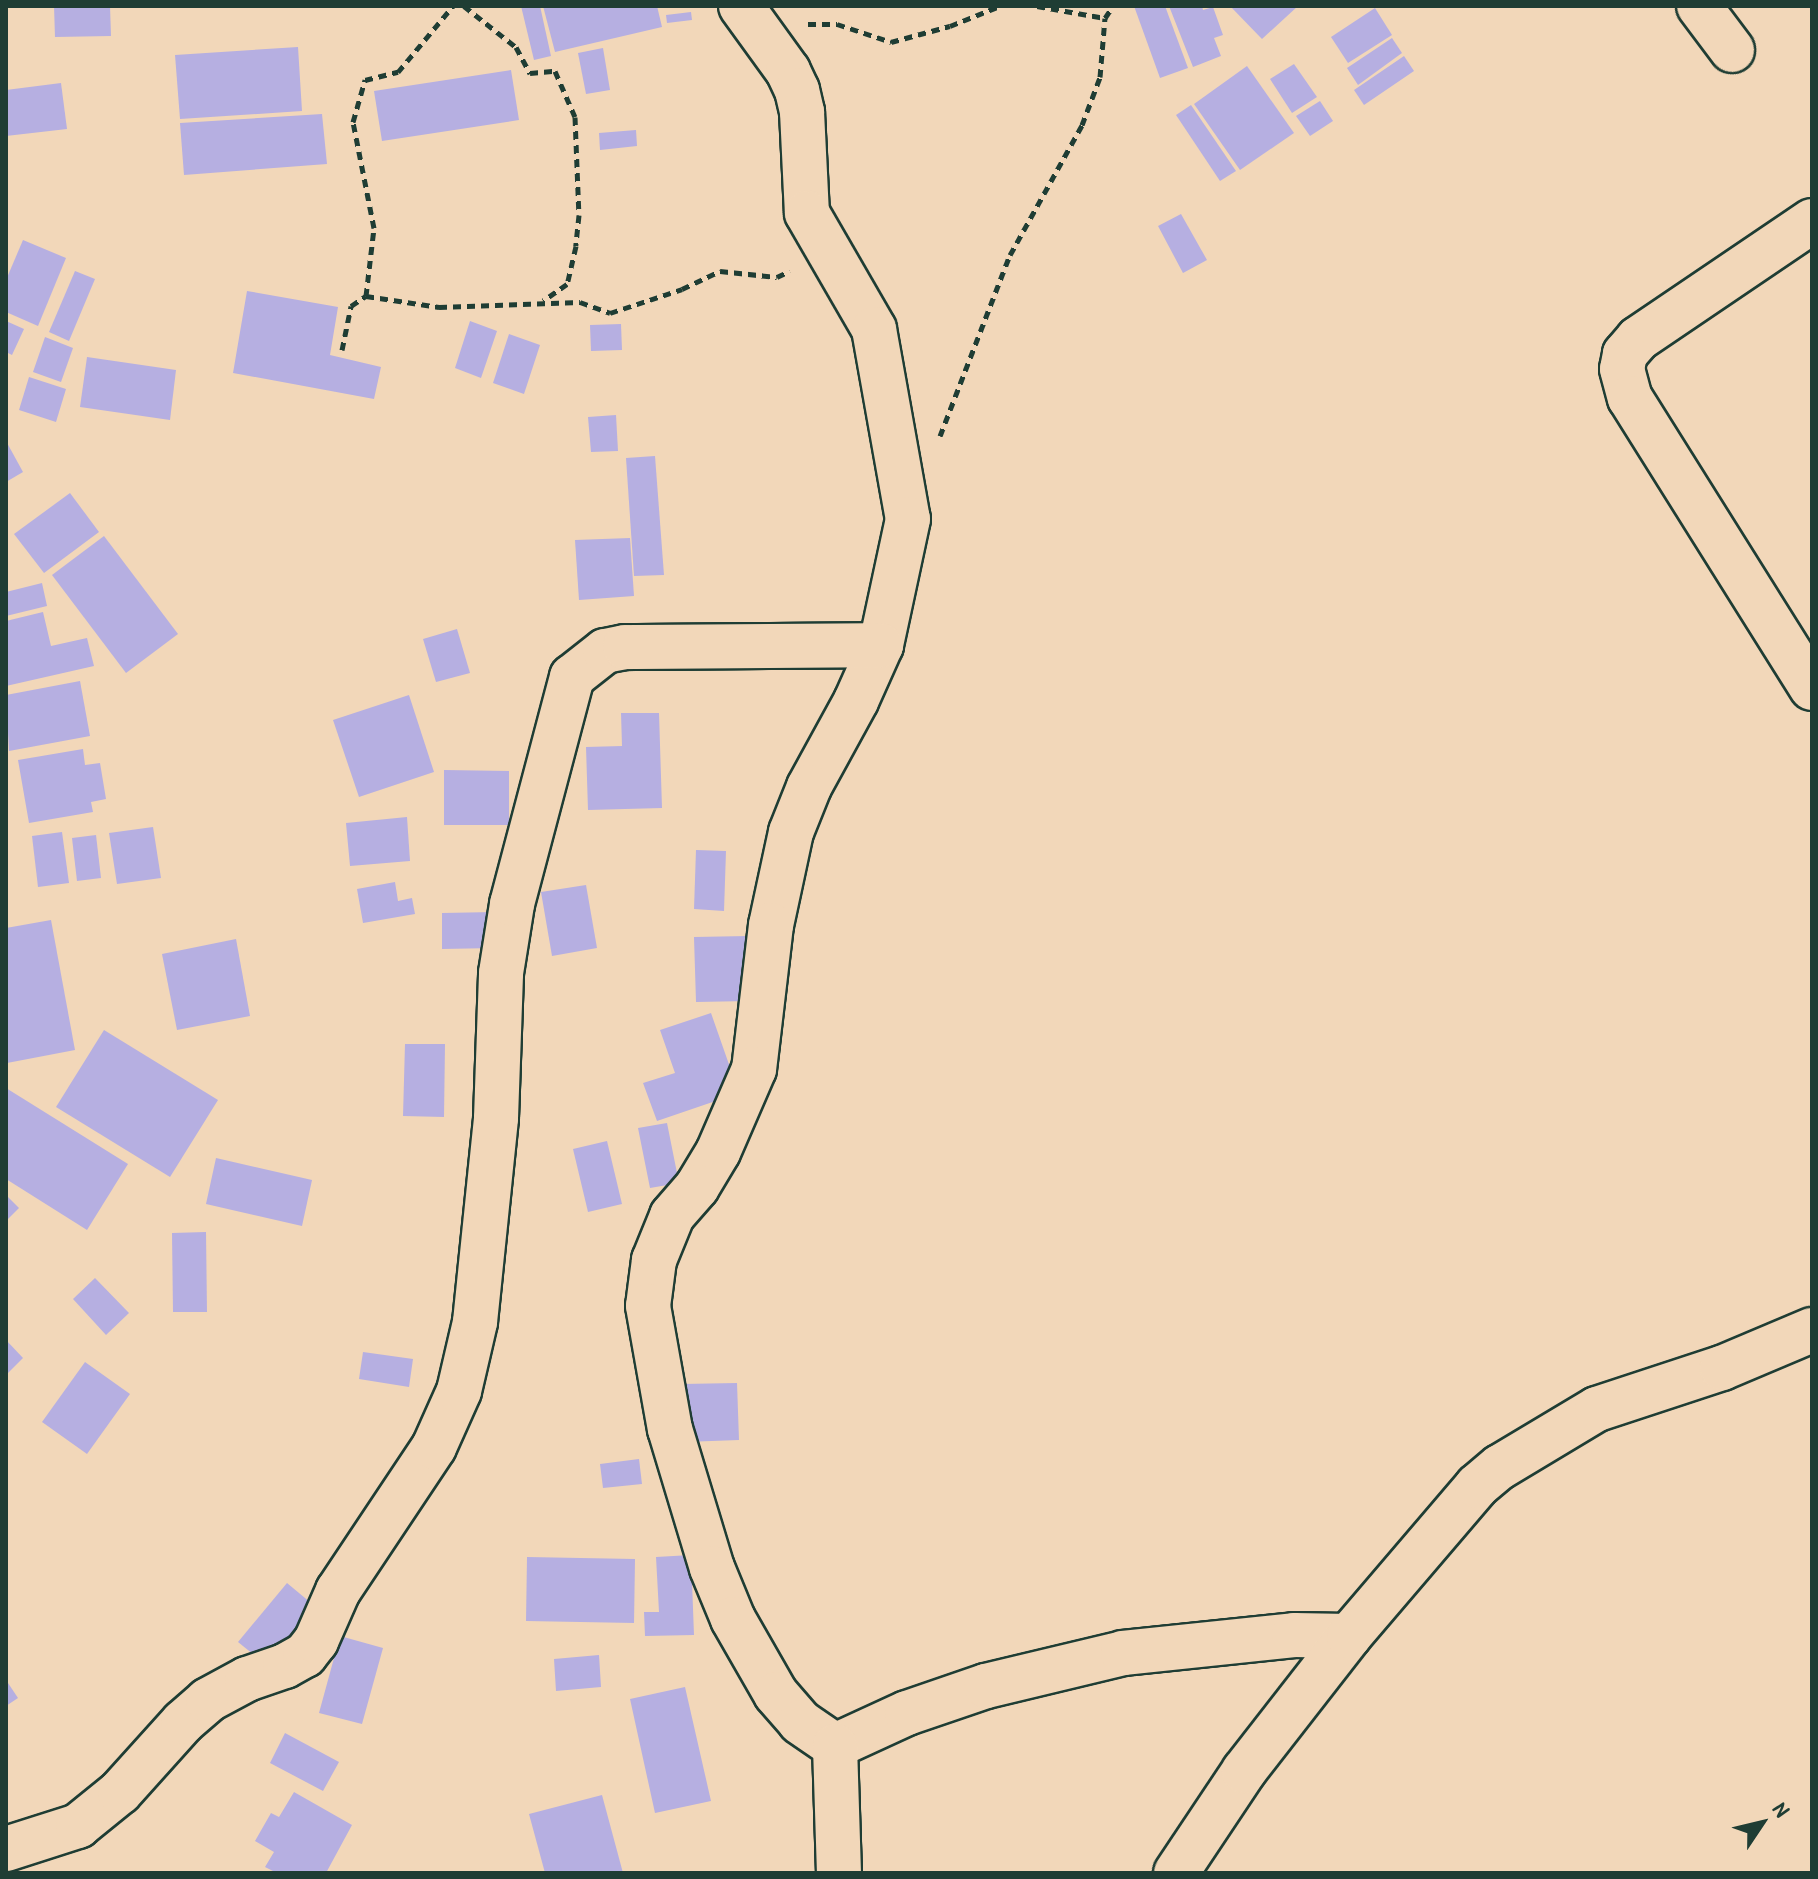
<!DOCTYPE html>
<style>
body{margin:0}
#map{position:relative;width:1818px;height:1879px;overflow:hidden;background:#f2d7b9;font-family:"Patrick Hand",sans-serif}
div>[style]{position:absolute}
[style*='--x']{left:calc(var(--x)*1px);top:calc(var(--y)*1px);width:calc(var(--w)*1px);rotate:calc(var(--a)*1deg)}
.building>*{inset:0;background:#b6afe1}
.path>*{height:5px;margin-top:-2.5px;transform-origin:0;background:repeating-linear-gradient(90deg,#1f3d34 0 8px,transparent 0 14px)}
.roads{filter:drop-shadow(2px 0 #1f3d34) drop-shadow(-2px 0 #1f3d34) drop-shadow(0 2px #1f3d34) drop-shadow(0 -2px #1f3d34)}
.minor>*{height:44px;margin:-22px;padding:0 22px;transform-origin:22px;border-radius:22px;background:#f2d7b9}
span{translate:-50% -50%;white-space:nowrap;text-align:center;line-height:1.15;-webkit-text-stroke:6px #f2d7b9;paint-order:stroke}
.frame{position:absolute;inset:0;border:8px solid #1f3d34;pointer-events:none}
.north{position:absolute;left:1722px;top:1783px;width:80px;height:80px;-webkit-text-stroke:6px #f2d7b9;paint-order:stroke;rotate:55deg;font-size:22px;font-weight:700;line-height:32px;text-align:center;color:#1f3d34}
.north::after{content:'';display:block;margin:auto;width:28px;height:36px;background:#1f3d34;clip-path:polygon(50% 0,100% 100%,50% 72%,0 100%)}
</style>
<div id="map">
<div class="building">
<div style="clip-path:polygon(54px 6px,110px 6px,111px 36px,55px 37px)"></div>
<div style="clip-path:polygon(521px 6px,540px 6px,551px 56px,534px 60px)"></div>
<div style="clip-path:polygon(543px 6px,657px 6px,662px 27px,555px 52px)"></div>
<div style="clip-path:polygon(1134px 6px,1165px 6px,1188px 68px,1160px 78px)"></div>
<div style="clip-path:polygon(1169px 6px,1202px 6px,1203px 10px,1213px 7px,1223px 35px,1214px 38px,1221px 56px,1193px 67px)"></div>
<div style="clip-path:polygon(1230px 6px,1298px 6px,1262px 39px)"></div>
<div style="clip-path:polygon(1375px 8px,1392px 35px,1348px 63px,1331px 37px)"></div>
<div style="clip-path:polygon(691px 12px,692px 20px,667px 23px,666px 15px)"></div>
<div style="clip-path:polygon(1392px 38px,1402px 53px,1358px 85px,1347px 68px)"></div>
<div style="clip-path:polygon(298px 47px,302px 111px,180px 119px,175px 55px)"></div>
<div style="clip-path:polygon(603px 48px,610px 90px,586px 94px,578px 53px)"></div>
<div style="clip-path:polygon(1404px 56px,1414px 71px,1364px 105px,1354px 90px)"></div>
<div style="clip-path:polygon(1294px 64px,1317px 97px,1292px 113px,1270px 79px)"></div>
<div style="clip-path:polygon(1247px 66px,1294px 133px,1240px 170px,1194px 104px)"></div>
<div style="clip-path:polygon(511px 70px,519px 120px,382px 141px,374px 91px)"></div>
<div style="clip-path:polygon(61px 83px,67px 129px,6px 136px,6px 90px)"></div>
<div style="clip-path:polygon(1320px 101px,1333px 121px,1310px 136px,1296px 116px)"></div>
<div style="clip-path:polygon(1191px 105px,1236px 171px,1220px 181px,1176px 115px)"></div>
<div style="clip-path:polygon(322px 114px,327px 164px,184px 175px,180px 123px)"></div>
<div style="clip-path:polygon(636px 130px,637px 146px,600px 150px,599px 133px)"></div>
<div style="clip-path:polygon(1181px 214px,1207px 260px,1183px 273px,1158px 226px)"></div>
<div style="clip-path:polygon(23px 240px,66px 258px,38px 326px,6px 312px,6px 280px)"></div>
<div style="clip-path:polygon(75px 271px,95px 279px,69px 341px,49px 332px)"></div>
<div style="clip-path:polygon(247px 291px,338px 307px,330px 355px,381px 367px,374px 399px,233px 373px)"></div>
<div style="clip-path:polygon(6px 321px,24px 329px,12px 355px,6px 352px)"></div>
<div style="clip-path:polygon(470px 321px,497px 331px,481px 378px,455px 368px)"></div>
<div style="clip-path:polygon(621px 324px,622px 350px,591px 351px,590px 325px)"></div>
<div style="clip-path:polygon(509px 334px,540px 345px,524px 394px,493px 383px)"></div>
<div style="clip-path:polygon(45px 337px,73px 348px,61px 382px,33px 372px)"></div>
<div style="clip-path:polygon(87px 357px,176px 370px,170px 420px,80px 407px)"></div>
<div style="clip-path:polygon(29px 377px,66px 389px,56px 422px,19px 410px)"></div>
<div style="clip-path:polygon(616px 415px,618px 451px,591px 452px,588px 417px)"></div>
<div style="clip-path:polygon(6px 441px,23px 472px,6px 482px)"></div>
<div style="clip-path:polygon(655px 456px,664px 575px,634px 576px,626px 458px)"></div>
<div style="clip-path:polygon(70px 493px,99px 532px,44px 573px,14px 534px)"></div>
<div style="clip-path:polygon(104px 536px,178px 634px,126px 673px,52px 575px)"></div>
<div style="clip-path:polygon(630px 538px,634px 596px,579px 600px,575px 540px)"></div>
<div style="clip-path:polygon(42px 583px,47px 606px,6px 616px,6px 592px)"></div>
<div style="clip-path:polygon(43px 612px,51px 646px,87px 638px,94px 666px,6px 686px,6px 621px)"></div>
<div style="clip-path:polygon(457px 629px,470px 673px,436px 682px,423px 639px)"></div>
<div style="clip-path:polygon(80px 681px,90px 736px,9px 751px,6px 695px)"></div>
<div style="clip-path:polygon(409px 695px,434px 772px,359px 797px,333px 720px)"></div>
<div style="clip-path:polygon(621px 713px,659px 713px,662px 808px,588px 810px,586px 747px,622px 746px)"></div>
<div style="clip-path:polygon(83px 749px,85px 765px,100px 763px,106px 799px,91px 802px,93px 812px,29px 823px,18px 760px)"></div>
<div style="clip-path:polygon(444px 770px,509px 771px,509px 825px,444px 825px)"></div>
<div style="clip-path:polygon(407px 817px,410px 861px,350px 866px,346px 823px)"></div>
<div style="clip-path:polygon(153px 827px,161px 878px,117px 884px,109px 833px)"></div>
<div style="clip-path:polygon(62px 832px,69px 883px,38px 887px,32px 836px)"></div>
<div style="clip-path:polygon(96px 835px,101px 878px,77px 881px,72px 838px)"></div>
<div style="clip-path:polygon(696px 850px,726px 851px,724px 911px,694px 909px)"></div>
<div style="clip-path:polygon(395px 882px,398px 901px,412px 898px,415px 914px,363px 923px,357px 889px)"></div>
<div style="clip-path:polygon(586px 885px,597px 948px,552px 956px,541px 892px)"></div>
<div style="clip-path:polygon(495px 912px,495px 948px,442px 949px,442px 913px)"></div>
<div style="clip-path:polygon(51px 920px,75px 1050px,7px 1063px,6px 928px)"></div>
<div style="clip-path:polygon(748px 936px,749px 1001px,696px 1002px,694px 937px)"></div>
<div style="clip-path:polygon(236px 939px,250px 1016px,177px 1030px,162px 954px)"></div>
<div style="clip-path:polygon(711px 1013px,739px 1093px,657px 1121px,643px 1083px,675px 1073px,660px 1030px)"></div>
<div style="clip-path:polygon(104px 1030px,218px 1100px,170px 1177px,56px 1107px)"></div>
<div style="clip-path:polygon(405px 1044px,445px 1044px,444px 1117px,403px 1116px)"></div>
<div style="clip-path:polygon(6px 1088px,128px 1164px,87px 1230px,6px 1179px)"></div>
<div style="clip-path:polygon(667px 1123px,679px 1183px,650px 1188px,638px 1128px)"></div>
<div style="clip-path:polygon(607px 1141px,622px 1204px,588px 1212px,573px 1149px)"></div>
<div style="clip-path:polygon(216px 1158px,312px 1180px,302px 1226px,206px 1204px)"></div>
<div style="clip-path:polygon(6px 1195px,19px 1208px,6px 1221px)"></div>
<div style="clip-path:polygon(206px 1232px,207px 1312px,173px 1312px,172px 1233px)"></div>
<div style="clip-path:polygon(95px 1278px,129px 1313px,106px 1335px,73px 1299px)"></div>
<div style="clip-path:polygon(6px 1340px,23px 1358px,6px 1375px)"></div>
<div style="clip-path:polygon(363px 1352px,413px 1359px,409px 1387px,359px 1379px)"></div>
<div style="clip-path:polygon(85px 1362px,130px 1394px,87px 1454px,42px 1422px)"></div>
<div style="clip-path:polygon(737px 1383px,739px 1440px,684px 1442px,682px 1384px)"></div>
<div style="clip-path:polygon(639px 1459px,642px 1484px,603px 1488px,600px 1464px)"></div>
<div style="clip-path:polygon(691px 1555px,694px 1635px,645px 1636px,644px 1612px,659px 1612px,656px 1557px)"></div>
<div style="clip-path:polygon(527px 1557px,635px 1559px,634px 1623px,526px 1621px)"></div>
<div style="clip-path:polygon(287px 1583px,317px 1608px,268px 1666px,238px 1642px)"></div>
<div style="clip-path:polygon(340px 1636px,383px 1648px,362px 1724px,319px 1713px)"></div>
<div style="clip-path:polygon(599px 1655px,601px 1687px,556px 1691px,554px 1659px)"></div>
<div style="clip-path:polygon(6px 1680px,18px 1698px,6px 1706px)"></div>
<div style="clip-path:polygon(685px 1687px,711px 1801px,655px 1813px,630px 1699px)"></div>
<div style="clip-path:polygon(285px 1733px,339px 1762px,323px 1791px,270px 1763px)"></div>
<div style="clip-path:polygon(294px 1792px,352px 1825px,326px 1873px,277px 1873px,265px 1867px,274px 1852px,255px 1841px,271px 1813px,279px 1817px)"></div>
<div style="clip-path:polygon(602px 1795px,623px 1873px,545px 1873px,529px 1814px)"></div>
</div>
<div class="path">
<div style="--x:464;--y:6;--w:66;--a:38.3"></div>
<div style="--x:516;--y:47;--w:30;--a:62"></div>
<div style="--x:530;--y:73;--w:25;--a:-5"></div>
<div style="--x:555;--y:71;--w:50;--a:66.5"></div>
<div style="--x:575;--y:117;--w:98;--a:87.7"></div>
<div style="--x:579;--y:215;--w:31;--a:96"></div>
<div style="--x:576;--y:246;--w:39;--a:103"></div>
<div style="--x:567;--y:284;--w:29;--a:145"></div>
<div style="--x:1037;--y:6;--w:69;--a:10"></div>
<div style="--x:808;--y:24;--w:29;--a:0"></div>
<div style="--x:837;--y:24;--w:57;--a:18.4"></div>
<div style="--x:891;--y:42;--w:61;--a:-15.2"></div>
<div style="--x:950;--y:26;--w:54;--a:-21.8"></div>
<div style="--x:366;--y:296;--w:74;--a:8.6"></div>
<div style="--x:439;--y:307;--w:141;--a:-2"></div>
<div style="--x:580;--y:302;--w:32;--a:20"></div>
<div style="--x:610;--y:313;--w:76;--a:-18.4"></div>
<div style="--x:682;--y:289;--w:42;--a:-25.3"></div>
<div style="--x:720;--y:271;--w:57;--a:6"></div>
<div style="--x:777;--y:277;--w:14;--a:-25"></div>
<div style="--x:342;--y:350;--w:45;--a:-78.4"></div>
<div style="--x:351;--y:306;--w:18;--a:-34"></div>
<div style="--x:366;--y:296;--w:68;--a:-83.3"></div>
<div style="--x:374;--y:228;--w:108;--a:-101.2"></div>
<div style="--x:353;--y:122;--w:44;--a:-74.1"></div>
<div style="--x:365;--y:80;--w:34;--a:-14"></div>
<div style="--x:398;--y:72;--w:86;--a:-50.2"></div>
<div style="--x:940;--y:436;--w:194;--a:-68.9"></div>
<div style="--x:1010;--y:255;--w:149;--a:-61"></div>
<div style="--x:1082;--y:125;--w:51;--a:-69.4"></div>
<div style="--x:1100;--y:77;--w:59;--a:-85.2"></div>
<div style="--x:1105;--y:18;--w:14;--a:-56"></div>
</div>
<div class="roads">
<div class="minor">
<div style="--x:741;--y:6;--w:80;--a:54.1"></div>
<div style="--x:788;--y:71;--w:21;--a:65"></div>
<div style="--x:797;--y:90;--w:23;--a:77"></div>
<div style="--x:802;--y:112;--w:101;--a:87.2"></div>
<div style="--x:807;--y:213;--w:134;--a:60"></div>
<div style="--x:874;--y:329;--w:193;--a:79.9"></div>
<div style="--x:908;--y:519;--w:129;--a:102.1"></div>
<div style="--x:881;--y:645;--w:61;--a:114.1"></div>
<div style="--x:856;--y:701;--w:98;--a:118.7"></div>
<div style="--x:809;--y:787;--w:48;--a:111.8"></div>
<div style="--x:791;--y:832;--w:95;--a:102.1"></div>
<div style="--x:771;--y:925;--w:145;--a:96.7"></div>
<div style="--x:754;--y:1069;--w:90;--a:113.4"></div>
<div style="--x:718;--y:1152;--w:41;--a:121"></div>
<div style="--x:697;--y:1187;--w:38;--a:131"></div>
<div style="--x:672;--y:1216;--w:48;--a:112.2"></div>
<div style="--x:654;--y:1260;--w:46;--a:97.4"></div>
<div style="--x:648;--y:1306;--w:125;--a:79.9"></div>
<div style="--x:670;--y:1429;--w:145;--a:73.2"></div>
<div style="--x:712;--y:1568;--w:55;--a:67.6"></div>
<div style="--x:733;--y:1619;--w:86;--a:60.2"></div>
<div style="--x:776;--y:1694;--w:37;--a:49"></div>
<div style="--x:800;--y:1722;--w:42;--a:34.4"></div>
<div style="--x:1699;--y:6;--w:55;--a:53.1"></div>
<div style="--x:1812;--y:221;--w:210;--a:145.9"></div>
<div style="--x:1638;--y:339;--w:20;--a:131"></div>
<div style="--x:1625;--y:354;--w:15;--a:101"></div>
<div style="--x:1622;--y:369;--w:30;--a:75"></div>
<div style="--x:1630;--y:398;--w:342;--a:57.9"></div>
<div style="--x:835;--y:1746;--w:79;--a:-24.6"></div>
<div style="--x:907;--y:1713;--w:83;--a:-18.9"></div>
<div style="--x:986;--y:1686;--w:141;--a:-13.5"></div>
<div style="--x:1123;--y:1653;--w:172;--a:-6"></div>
<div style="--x:1294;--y:1635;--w:55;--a:1"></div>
<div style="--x:835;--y:1746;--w:127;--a:88.2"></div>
<div style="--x:6;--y:1849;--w:76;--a:-17.7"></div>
<div style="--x:78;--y:1826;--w:54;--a:-39"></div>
<div style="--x:120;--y:1792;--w:94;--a:-48"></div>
<div style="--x:183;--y:1722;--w:33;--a:-41"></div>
<div style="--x:208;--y:1700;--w:44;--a:-28.3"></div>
<div style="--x:247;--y:1679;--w:40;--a:-18.9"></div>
<div style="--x:285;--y:1666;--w:23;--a:-29"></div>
<div style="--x:305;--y:1655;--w:18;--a:-52"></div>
<div style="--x:316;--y:1641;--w:55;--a:-66.3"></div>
<div style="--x:338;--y:1591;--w:173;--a:-56.3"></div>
<div style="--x:434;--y:1447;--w:61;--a:-65.9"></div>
<div style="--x:459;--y:1391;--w:71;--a:-76.9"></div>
<div style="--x:475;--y:1322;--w:205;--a:-84.1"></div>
<div style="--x:496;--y:1118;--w:145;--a:-88"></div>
<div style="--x:501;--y:973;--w:70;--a:-80.9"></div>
<div style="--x:512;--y:904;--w:235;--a:-75.2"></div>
<div style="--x:572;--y:677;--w:42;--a:-38.2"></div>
<div style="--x:605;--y:651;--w:20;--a:-11"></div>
<div style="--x:625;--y:647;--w:256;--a:-0.4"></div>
<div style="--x:1176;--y:1873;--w:123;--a:-56.3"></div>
<div style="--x:1244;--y:1771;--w:171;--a:-52.1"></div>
<div style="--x:1349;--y:1636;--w:197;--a:-49.5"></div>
<div style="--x:1477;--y:1486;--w:30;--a:-40"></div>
<div style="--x:1500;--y:1467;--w:113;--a:-30.9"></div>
<div style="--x:1597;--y:1409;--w:132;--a:-18.2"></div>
<div style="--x:1722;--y:1368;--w:98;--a:-22.9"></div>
</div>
</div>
<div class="frame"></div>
<div class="north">N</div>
</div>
